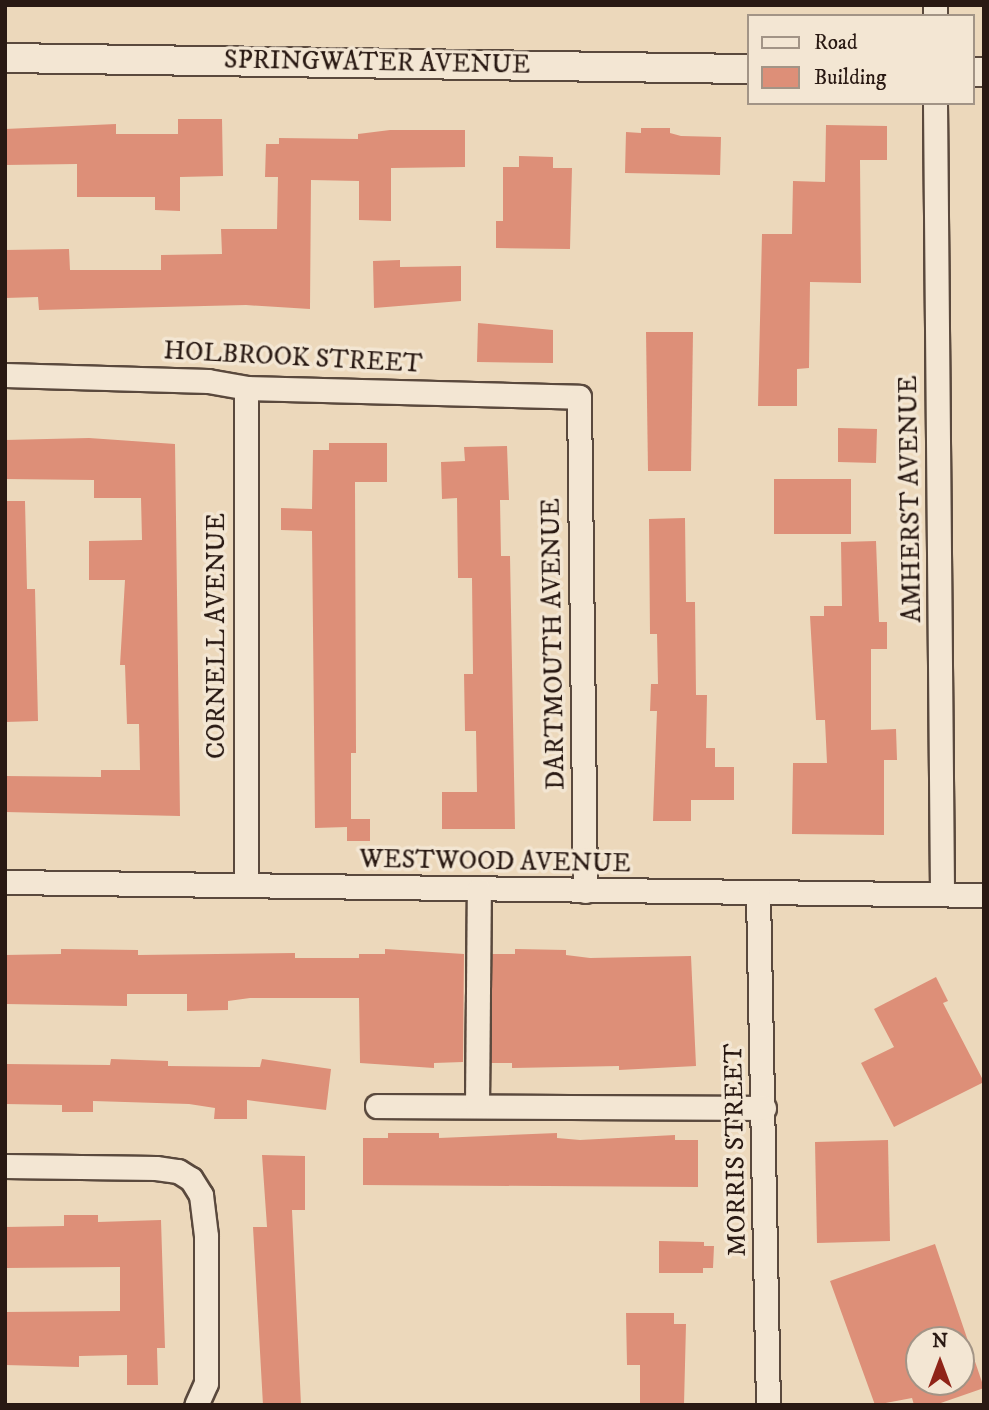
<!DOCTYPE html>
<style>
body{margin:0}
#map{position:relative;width:989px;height:1410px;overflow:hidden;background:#ecd8bb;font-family:"IM FELL DW Pica",serif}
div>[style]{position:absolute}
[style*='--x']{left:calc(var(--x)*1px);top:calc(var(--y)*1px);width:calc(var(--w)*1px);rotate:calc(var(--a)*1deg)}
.building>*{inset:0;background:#dd8f78}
.roads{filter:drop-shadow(2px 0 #5a493d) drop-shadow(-2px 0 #5a493d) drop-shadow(0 2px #5a493d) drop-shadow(0 -2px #5a493d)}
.minor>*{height:23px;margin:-11.5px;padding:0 11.5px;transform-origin:11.5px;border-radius:11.5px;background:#f3e6d3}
.tertiary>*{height:28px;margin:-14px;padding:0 14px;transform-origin:14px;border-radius:14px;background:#f3e6d3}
span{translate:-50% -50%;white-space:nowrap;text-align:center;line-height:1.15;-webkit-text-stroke:7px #f3e6d3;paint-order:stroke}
.street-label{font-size:26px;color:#291913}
.frame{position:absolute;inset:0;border:7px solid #291913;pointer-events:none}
.legend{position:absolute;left:747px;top:14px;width:228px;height:91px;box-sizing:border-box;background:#f3e6d3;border:2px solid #a29486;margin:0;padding:9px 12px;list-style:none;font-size:21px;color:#291913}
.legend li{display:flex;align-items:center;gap:14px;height:35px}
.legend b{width:35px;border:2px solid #a29486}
.north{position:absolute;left:905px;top:1326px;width:70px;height:70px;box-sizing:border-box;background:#f3e6d3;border:2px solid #a29486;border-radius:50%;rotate:0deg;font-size:19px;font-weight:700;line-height:28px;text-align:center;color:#291913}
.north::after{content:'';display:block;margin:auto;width:24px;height:32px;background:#8f2418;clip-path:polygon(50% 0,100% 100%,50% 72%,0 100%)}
</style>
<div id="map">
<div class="building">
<div style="clip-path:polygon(178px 119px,222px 119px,223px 176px,180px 177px,180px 211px,155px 210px,155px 197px,77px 197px,77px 164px,5px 165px,5px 129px,116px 124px,116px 134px,178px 134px)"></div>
<div style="clip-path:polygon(826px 125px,887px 126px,887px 160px,860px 160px,861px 283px,810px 282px,809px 368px,797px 369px,797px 406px,758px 406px,762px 234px,792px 234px,793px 181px,825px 182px)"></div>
<div style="clip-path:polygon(641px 128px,670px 128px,670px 133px,681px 136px,721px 137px,720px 175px,625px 173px,626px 132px,641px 133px)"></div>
<div style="clip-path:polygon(390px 130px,465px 130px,465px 167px,391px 168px,391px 221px,359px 220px,359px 181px,311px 180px,310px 309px,246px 305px,39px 310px,38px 297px,5px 298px,5px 250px,69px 249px,70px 270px,161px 270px,161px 255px,222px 254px,221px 229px,277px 229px,278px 177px,265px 177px,266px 144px,279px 144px,279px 138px,358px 139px,358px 134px)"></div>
<div style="clip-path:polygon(519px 156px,553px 157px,553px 168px,572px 168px,570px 249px,496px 248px,496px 221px,503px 221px,503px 167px,519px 167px)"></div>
<div style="clip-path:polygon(400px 260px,400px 267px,461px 266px,461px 301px,374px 308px,373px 261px)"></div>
<div style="clip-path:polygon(478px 323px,553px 330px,553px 363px,477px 362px)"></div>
<div style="clip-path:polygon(646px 332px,693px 332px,691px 471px,648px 471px)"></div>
<div style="clip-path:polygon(838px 428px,877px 429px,876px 463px,838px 462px)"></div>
<div style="clip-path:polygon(89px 438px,175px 444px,180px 816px,5px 812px,5px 776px,101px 777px,101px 770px,140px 770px,139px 724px,127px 724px,125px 665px,120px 665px,125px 580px,89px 580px,89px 541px,142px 540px,141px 498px,94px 498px,94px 480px,5px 479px,5px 440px)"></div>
<div style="clip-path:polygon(329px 443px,387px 443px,387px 482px,355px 482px,356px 753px,351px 753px,351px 819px,370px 819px,370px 841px,347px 841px,347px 827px,315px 828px,312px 531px,281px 530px,281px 508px,312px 509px,313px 450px,329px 450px)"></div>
<div style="clip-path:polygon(507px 446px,509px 500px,500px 500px,501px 556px,510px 556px,515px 829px,442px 829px,442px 792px,477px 792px,476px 731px,465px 731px,464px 674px,473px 674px,472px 578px,458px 578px,457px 498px,442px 499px,441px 462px,465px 461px,464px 447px)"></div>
<div style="clip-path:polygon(774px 479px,851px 479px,851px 534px,774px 534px)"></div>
<div style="clip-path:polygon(5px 501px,25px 501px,27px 589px,35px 589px,38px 721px,5px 722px)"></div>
<div style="clip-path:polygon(685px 518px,686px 602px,695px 602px,696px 695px,707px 695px,706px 748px,715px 748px,715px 767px,734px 767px,734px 800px,691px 800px,691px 821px,653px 821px,657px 711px,650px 711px,651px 684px,658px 684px,657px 634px,650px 634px,649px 519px)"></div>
<div style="clip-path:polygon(876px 541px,879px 622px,887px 622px,887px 649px,871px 649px,871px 730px,896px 729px,897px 760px,884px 760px,884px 835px,792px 834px,793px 763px,827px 763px,825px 720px,816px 720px,810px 616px,824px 616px,824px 606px,842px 606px,841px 542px)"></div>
<div style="clip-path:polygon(61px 949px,138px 950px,138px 955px,295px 953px,295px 958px,359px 958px,359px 954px,385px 954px,385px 949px,464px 954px,463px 1062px,434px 1063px,434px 1068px,360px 1063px,359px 998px,250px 998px,228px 1001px,228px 1010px,187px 1011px,187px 994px,127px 994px,127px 1006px,5px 1004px,5px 955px,61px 954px)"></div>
<div style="clip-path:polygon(515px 949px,566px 950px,566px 955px,590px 958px,691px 956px,696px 1066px,619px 1070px,619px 1066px,512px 1068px,512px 1063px,491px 1063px,492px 954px,515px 954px)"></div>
<div style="clip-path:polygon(936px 977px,948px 1001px,943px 1003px,984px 1082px,894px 1127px,861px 1063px,894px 1047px,874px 1009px)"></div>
<div style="clip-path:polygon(111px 1059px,168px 1061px,168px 1066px,260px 1067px,262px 1059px,331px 1069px,326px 1110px,247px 1100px,247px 1119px,214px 1119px,215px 1108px,189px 1104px,93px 1101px,93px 1112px,62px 1112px,62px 1105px,5px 1104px,5px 1064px,110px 1065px)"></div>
<div style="clip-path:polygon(388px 1133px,439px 1133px,439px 1138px,557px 1133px,557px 1138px,580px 1140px,675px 1135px,675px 1140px,698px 1140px,698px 1187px,363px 1185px,363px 1138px,388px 1138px)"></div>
<div style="clip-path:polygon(888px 1140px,890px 1241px,817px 1243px,815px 1142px)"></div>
<div style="clip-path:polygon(262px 1155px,305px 1156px,305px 1210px,292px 1210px,301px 1405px,263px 1405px,253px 1227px,267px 1227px)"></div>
<div style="clip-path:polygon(64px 1215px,98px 1215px,98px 1222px,161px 1220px,165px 1348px,157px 1348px,158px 1385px,127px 1385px,127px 1355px,79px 1356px,79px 1367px,5px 1365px,5px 1312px,120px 1311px,120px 1267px,5px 1268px,5px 1227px,64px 1226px)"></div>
<div style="clip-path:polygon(659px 1241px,704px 1242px,704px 1246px,714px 1246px,713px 1268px,703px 1268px,703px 1273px,659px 1273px)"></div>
<div style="clip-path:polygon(evenodd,935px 1244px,984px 1388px,935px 1405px,914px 1405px,912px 1398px,875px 1405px,830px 1281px,935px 1244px,919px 1340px,961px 1340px,961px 1382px,919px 1382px,919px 1340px)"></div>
<div style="clip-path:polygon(626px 1313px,674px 1313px,674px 1324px,686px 1324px,684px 1405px,640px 1405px,640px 1365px,627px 1365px)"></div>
</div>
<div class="roads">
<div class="minor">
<div style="--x:935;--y:16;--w:11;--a:-90"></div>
<div style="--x:935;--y:103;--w:791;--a:89.49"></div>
<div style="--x:5;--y:375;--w:203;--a:1.7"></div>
<div style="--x:208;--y:381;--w:39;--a:10"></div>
<div style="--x:246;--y:388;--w:333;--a:1.5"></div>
<div style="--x:579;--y:397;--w:494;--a:89.3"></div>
<div style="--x:246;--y:388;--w:496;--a:90"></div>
<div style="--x:5;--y:882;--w:979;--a:0.76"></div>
<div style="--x:758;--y:894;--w:511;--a:88.88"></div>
<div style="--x:377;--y:1106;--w:387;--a:0.3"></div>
<div style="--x:477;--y:1106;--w:216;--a:-89.5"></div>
<div style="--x:5;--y:1166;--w:151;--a:0.8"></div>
<div style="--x:156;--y:1168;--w:22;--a:8"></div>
<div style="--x:178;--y:1171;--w:15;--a:32"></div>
<div style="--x:191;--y:1179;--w:19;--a:58"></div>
<div style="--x:201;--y:1195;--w:41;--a:83"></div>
<div style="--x:206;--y:1236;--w:147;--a:90"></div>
<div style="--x:206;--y:1383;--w:24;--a:114"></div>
</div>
<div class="tertiary">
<div style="--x:5;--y:58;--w:744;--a:0.85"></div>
<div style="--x:973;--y:72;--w:11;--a:0"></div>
</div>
</div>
<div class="street-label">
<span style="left:377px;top:63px;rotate:1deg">SPRINGWATER AVENUE</span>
<span style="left:293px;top:358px;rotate:3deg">HOLBROOK STREET</span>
<span style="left:911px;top:499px;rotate:-91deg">AMHERST AVENUE</span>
<span style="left:217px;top:636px;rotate:-90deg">CORNELL AVENUE</span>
<span style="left:554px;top:644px;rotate:-91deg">DARTMOUTH AVENUE</span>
<span style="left:495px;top:862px;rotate:1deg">WESTWOOD AVENUE</span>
<span style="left:736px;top:1150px;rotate:-91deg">MORRIS STREET</span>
</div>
<div class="frame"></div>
<ul class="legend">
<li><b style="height:9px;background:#f3e6d3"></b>Road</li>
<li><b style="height:19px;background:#dd8f78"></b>Building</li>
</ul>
<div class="north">N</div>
</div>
